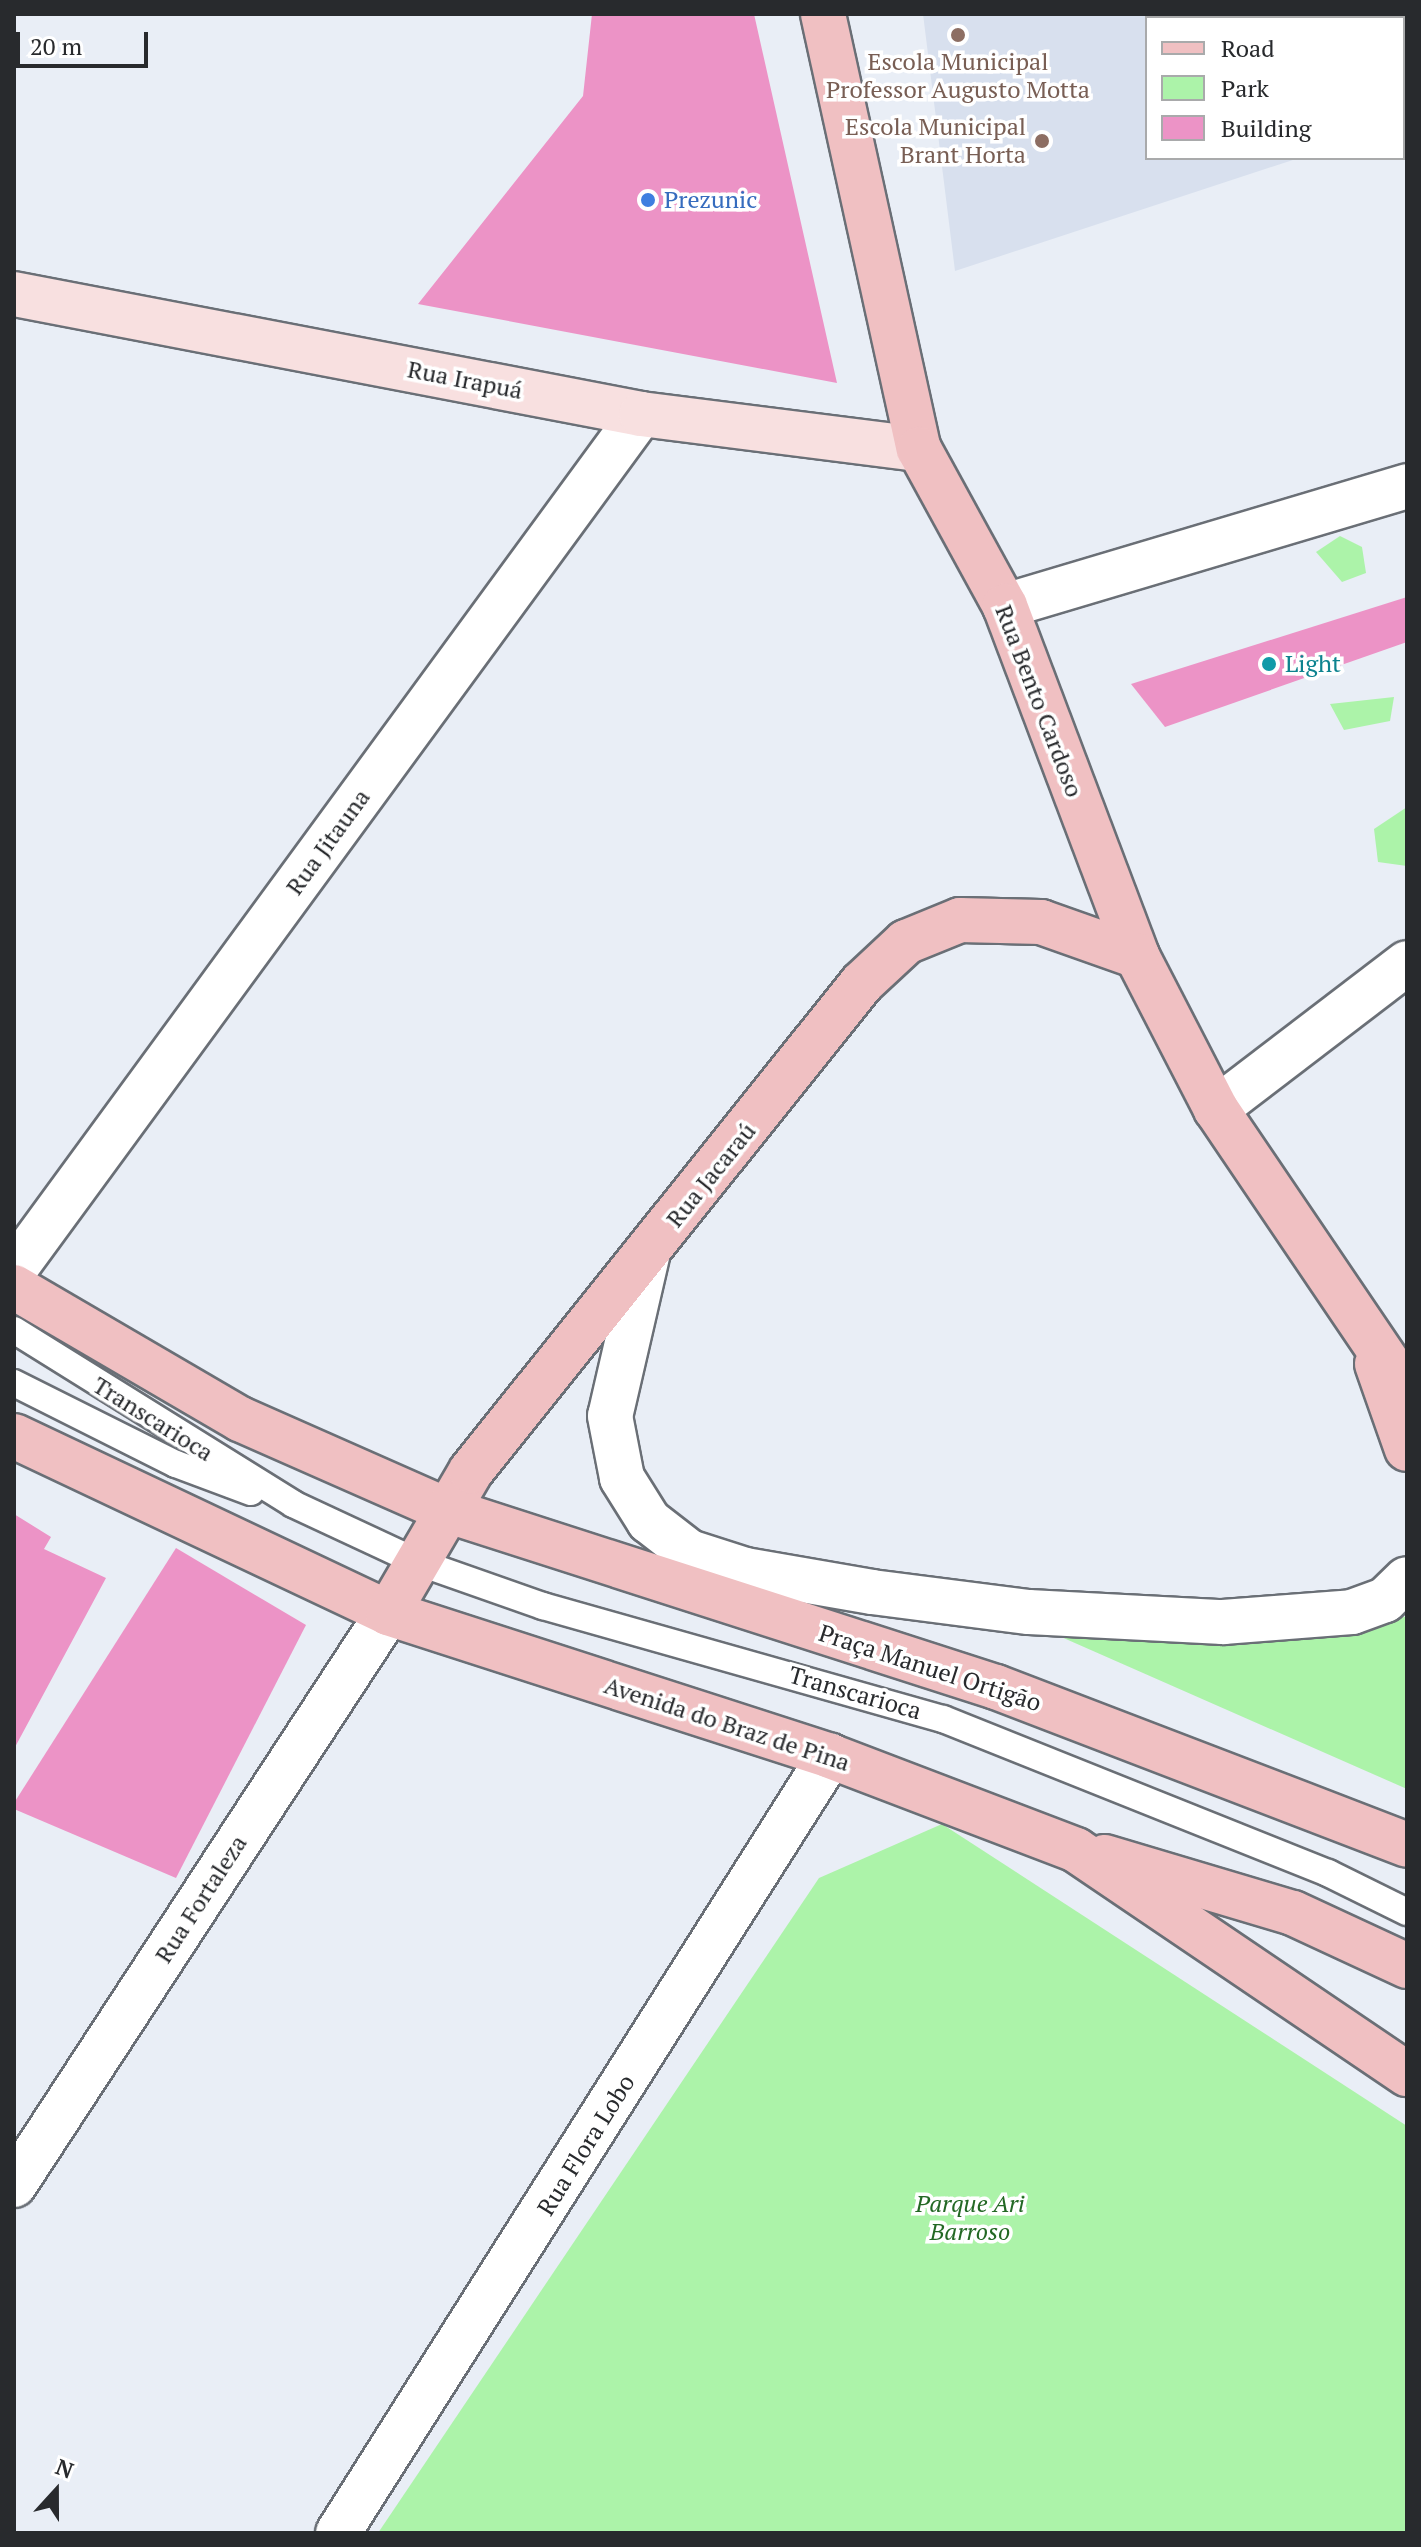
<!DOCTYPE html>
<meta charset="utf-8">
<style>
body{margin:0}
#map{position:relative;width:1421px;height:2547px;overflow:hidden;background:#e9eef6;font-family:"PT Serif",serif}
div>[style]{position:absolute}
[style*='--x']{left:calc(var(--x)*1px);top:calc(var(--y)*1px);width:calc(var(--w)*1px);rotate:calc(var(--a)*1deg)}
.built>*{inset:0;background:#d8e0ee}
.green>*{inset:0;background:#acf3a9}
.building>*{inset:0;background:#ec93c6}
.roads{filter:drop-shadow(2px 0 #6a6f76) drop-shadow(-2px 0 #6a6f76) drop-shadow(0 2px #6a6f76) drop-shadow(0 -2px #6a6f76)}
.lane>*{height:26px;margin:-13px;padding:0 13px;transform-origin:13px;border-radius:13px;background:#fff}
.street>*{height:44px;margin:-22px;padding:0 22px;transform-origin:22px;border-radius:22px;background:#fff}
.secondary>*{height:44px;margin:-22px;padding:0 22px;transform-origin:22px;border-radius:22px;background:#f8e0e0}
.primary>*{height:44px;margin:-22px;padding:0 22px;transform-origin:22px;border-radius:22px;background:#f0c0c2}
.dots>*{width:22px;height:22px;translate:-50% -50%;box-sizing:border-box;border:4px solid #fff;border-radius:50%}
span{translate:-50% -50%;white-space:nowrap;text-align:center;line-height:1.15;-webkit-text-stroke:7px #fff;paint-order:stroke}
.education-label{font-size:24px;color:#785e54}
.right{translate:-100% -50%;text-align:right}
.shop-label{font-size:24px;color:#366cbe}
.left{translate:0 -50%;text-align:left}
.street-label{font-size:24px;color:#282a2d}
.culture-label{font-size:24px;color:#0d838f}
.park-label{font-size:24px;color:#236824;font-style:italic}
.frame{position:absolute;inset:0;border:16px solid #282a2d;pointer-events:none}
.legend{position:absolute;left:1145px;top:16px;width:260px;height:144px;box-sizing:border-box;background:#fff;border:2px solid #a9aaab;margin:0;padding:10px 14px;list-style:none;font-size:24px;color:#282a2d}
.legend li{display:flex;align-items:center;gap:16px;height:40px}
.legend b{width:40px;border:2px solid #a9aaab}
.north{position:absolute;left:16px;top:2451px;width:80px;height:80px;-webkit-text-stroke:6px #fff;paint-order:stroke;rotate:21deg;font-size:22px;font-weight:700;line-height:32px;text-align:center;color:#282a2d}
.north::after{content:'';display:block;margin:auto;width:28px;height:36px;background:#282a2d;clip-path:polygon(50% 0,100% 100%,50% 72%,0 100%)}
.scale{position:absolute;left:16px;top:32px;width:132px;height:36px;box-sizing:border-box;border:4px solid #282a2d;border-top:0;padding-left:10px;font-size:24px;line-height:28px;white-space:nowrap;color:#282a2d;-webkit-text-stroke:6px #fff;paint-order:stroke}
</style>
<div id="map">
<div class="built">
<div style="clip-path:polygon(923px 14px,1407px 14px,1407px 123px,1403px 18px,1147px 18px,1147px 158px,1299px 158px,955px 271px)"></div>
</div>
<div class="green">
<div style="clip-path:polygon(1340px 536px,1362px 547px,1366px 573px,1342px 582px,1316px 552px)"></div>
<div style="clip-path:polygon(1394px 697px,1390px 721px,1344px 730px,1330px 704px)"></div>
<div style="clip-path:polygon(1407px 807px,1407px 866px,1378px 862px,1374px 829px)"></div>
<div style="clip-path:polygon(1407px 1616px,1407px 1789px,1034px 1625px,1377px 1625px)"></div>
<div style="clip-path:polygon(942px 1824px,1407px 2126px,1407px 2533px,378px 2533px,819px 1878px)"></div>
</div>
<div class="building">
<div style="clip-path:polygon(592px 14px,754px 14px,837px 383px,418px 304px,583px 96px)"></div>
<div style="clip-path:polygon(1407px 597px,1407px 642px,1165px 727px,1131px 684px)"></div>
<div style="clip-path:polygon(14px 1514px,51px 1537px,44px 1549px,106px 1578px,14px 1749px)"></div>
<div style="clip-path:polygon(176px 1548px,306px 1625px,176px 1878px,14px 1809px,14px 1803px)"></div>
</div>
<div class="roads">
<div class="lane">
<div style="--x:14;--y:1330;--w:329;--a:31.9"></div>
<div style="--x:293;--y:1504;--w:135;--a:25"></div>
<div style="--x:415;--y:1561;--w:136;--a:19.4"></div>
<div style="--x:543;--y:1606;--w:416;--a:15.8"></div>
<div style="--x:943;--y:1719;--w:415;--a:21.8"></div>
<div style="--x:1328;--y:1873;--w:88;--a:26.3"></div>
<div style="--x:14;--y:1383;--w:181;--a:26.6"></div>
<div style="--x:176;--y:1464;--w:80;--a:20.5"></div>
</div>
<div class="street">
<div style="--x:1005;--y:606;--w:420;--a:-16.6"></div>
<div style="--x:1216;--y:1109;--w:240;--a:-37.4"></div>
<div style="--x:648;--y:1252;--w:168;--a:103"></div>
<div style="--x:610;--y:1416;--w:63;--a:79"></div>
<div style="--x:622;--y:1478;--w:51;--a:57.9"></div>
<div style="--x:649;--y:1521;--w:51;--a:37.8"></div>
<div style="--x:689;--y:1552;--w:59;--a:17.8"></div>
<div style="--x:745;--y:1570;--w:129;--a:9.8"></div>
<div style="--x:872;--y:1592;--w:158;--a:7.3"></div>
<div style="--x:1029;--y:1612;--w:194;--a:3"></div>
<div style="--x:1223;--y:1622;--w:129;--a:-4.4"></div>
<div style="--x:1352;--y:1612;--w:35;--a:-20"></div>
<div style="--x:1385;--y:1600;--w:30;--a:-44"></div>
<div style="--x:14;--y:1270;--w:1061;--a:-53.78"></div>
<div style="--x:14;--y:2185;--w:683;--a:-56.82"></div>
<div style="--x:338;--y:2533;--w:920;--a:-57.66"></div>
</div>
<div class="secondary">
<div style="--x:14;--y:294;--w:638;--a:10.83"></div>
<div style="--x:641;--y:414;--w:280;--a:7.2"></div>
</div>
<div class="primary">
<div style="--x:823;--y:14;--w:445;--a:77.6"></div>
<div style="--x:919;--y:449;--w:179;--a:61.3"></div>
<div style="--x:1005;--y:606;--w:374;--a:69.3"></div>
<div style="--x:1137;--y:956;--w:172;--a:62.7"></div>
<div style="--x:1216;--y:1109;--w:341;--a:55.9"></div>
<div style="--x:14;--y:1287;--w:262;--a:30.3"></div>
<div style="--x:240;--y:1419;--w:225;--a:23.8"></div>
<div style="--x:446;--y:1510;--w:578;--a:17.84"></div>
<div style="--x:996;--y:1687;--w:440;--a:21"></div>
<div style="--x:1377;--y:1364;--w:90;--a:70.6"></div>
<div style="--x:14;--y:1436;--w:414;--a:25.3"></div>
<div style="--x:388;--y:1613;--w:465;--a:17.9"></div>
<div style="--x:830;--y:1756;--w:263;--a:20.9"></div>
<div style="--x:1076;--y:1850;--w:400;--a:34.1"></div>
<div style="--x:388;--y:1613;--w:164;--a:-59.7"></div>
<div style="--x:471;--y:1471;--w:625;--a:-51.3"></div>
<div style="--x:862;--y:983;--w:60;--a:-43"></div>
<div style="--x:906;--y:942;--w:58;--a:-22.2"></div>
<div style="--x:960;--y:920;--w:81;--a:1.4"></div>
<div style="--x:1041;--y:922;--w:102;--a:19.5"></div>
<div style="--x:1105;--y:1857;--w:196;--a:16.6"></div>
<div style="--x:1293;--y:1913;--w:126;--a:24.9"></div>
</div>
</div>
<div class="dots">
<div style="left:958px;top:35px;background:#8d6e63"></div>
<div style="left:1042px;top:141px;background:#8d6e63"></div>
<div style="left:648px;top:200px;background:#3f7fe0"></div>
<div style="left:1269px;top:664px;background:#0f9aa8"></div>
</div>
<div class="education-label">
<span style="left:958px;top:76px">Escola Municipal<br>Professor Augusto Motta</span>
<span class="right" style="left:1026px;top:141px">Escola Municipal<br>Brant Horta</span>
</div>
<div class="shop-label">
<span class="left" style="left:664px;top:200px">Prezunic</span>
</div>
<div class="street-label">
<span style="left:465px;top:380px;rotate:11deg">Rua Irapuá</span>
<span style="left:1039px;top:701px;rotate:69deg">Rua Bento Cardoso</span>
<span style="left:328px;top:842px;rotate:-54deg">Rua Jitauna</span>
<span style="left:711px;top:1175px;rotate:-51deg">Rua Jacaraú</span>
<span style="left:153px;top:1419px;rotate:32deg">Transcarioca</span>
<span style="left:930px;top:1668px;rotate:18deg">Praça Manuel Ortigão</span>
<span style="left:855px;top:1693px;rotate:16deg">Transcarioca</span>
<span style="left:727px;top:1724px;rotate:18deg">Avenida do Braz de Pina</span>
<span style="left:201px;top:1899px;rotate:-57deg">Rua Fortaleza</span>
<span style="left:586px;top:2145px;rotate:-58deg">Rua Flora Lobo</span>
</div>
<div class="culture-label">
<span class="left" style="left:1285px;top:664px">Light</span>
</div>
<div class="park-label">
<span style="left:970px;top:2218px">Parque Ari<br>Barroso</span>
</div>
<div class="frame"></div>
<ul class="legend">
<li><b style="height:10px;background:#f0c0c2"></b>Road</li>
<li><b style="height:22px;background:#acf3a9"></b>Park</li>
<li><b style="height:22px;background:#ec93c6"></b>Building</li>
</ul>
<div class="north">N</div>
<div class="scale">20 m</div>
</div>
